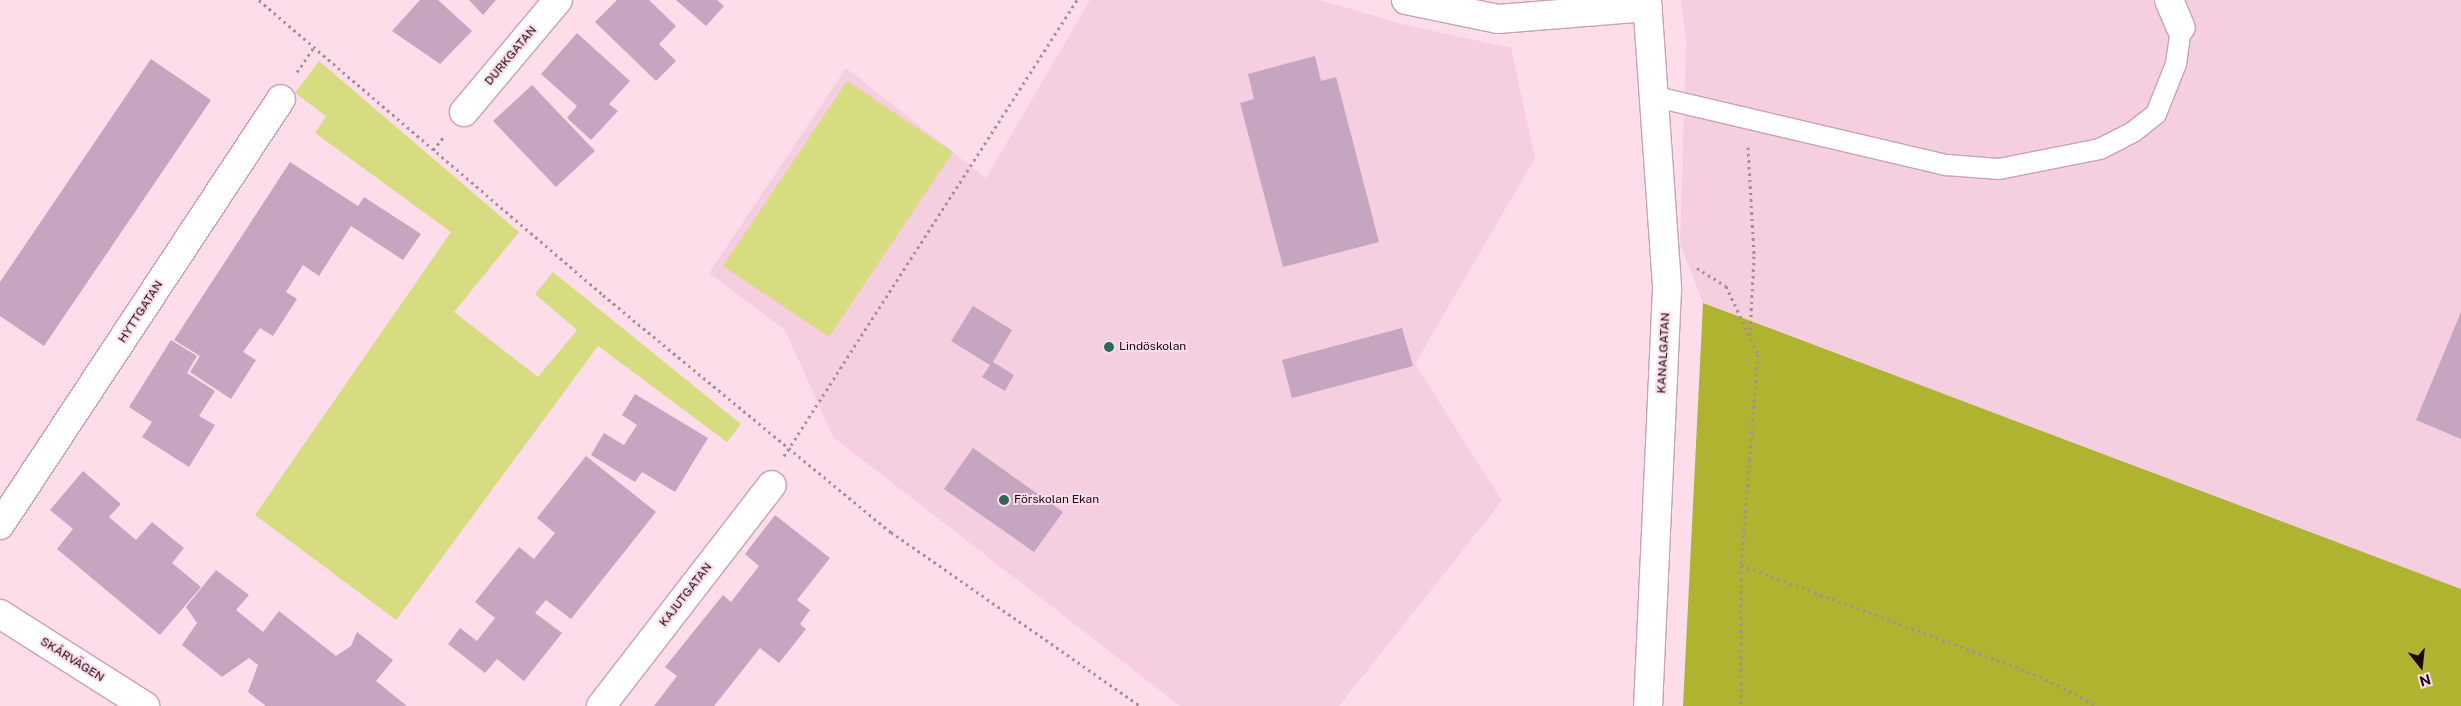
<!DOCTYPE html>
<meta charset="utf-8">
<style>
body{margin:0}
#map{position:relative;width:2461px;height:706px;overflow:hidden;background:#feddea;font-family:"Public Sans",sans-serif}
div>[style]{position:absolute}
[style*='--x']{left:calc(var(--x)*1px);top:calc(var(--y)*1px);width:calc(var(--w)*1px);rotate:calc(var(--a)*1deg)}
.built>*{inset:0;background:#f5cfdf}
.green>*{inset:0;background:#d7dc81}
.forest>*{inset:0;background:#afb430}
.building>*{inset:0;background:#c5a5bf}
.path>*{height:3px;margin-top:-1.5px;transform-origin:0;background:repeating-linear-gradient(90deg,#a78d98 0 2.5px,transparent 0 6.5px)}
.roads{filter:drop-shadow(1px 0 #c9a2b2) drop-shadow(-1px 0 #c9a2b2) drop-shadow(0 1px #c9a2b2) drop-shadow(0 -1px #c9a2b2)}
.service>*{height:20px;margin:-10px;padding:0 10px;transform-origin:10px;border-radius:10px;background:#fff}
.minor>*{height:28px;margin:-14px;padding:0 14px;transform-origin:14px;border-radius:14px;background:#fff}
.dots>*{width:14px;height:14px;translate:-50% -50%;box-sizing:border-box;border:2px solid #feddea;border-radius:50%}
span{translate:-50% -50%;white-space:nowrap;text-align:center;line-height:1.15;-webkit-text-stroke:4px #feddea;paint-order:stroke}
.street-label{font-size:12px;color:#16090f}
.poi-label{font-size:12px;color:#16090f}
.left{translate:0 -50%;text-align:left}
.north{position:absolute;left:2396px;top:641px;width:50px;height:50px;-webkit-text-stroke:4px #feddea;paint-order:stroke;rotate:164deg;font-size:14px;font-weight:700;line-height:20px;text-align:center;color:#16090f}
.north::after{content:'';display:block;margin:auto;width:18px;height:22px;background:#16090f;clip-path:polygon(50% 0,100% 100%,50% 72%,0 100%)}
</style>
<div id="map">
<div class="built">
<div style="clip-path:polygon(1090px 0,1320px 0,1402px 24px,1511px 48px,1535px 158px,1415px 364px,1502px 501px,1339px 706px,1180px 706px,833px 437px,785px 330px,709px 273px,846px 68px,986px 178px)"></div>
<div style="clip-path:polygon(1681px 0,2461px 0,2461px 590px,1703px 303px,1680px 244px,1686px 40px)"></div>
</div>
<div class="green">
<div style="clip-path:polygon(319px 61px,519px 232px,454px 312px,538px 377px,577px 330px,535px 294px,553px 272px,741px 424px,727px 442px,598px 346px,396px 620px,255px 515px,451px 232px,315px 133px,326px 116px,295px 93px)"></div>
<div style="clip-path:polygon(847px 81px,953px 152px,829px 337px,723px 266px)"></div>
</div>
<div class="forest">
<div style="clip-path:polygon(1703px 303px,2461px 589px,2461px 706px,1683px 706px)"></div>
</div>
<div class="building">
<div style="clip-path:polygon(420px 0,438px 0,472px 31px,440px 64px,392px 31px)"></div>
<div style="clip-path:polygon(469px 0,496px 0,483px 15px)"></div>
<div style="clip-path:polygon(617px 0,649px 0,676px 26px,659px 44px,676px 61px,656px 81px,595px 22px)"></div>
<div style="clip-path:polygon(676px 0,717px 0,724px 6px,706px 26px)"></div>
<div style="clip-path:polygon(577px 33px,630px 81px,609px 104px,618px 111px,591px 140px,567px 118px,577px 106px,541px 74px)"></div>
<div style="clip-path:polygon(1315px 56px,1321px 81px,1336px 77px,1379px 242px,1283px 267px,1240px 103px,1254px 99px,1248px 74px)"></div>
<div style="clip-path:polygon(151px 59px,211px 100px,44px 346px,0 316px,0 282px)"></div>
<div style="clip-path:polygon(532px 85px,595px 151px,556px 187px,493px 121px)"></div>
<div style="clip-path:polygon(290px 162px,358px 206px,364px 197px,421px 234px,403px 260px,351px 226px,319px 276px,303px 265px,286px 292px,297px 299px,273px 336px,260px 328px,243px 352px,256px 360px,231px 399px,190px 372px,200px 356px,174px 340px)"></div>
<div style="clip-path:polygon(973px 306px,1012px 330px,993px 362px,1014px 375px,1005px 391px,982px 377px,990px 365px,951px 341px)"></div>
<div style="clip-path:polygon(2461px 312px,2461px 439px,2416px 420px)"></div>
<div style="clip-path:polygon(1402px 328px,1413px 366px,1292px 398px,1282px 360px)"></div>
<div style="clip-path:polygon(171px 340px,197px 356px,187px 373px,215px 391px,199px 416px,215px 425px,189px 467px,142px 437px,152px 422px,129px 407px)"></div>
<div style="clip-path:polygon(635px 394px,708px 438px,675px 492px,642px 472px,635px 482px,591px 455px,604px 433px,624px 445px,637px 425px,622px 415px)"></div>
<div style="clip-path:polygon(973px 448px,1063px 512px,1034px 552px,944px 489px)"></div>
<div style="clip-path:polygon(586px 456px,656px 512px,571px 619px,546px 600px,535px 613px,562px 633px,524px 681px,497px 659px,485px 673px,448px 644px,460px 628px,477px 641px,495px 618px,475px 602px,519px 547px,534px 559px,555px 533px,537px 518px)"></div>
<div style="clip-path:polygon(83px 471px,121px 504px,109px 517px,136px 540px,152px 522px,184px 548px,172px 563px,201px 587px,160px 635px,57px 549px,73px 529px,50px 510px)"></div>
<div style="clip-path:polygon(775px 515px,830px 558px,797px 600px,810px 610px,800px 624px,806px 629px,779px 663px,760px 648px,714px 706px,654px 706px,677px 676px,665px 667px,723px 595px,731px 602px,759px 566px,745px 554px)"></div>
<div style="clip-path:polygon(216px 570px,249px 595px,236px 610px,263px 632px,279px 611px,336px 656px,351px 646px,357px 632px,393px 660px,376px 681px,407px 706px,266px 706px,248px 692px,258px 665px,249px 658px,222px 677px,182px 645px,197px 623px,186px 607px)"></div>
</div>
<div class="path">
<div style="--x:259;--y:0;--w:453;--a:40.6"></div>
<div style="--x:603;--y:295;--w:373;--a:39.5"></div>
<div style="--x:891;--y:532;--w:304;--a:34.9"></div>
<div style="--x:297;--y:72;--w:32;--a:-56"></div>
<div style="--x:1748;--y:147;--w:109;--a:86.8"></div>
<div style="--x:1754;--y:256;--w:79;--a:92.9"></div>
<div style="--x:433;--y:150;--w:19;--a:-51"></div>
<div style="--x:1697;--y:268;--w:34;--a:32"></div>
<div style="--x:1726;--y:286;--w:75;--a:64.8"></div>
<div style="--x:1758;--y:354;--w:212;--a:94.6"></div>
<div style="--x:1741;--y:565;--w:141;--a:90"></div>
<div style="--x:784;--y:456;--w:542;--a:-57.28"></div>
<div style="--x:1741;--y:565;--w:319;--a:20.4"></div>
<div style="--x:2040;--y:676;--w:65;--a:27.3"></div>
</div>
<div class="roads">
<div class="service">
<div style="--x:1652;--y:96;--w:303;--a:13.2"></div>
<div style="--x:1947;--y:165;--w:52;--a:4.4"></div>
<div style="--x:1999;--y:169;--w:103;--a:-11.2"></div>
<div style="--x:2100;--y:149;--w:37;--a:-27"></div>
<div style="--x:2133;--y:132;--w:29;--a:-38"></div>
<div style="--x:2156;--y:114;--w:54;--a:-68.2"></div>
<div style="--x:2176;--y:64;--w:36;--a:-82"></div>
</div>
<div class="minor">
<div style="--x:1406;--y:0;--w:94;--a:11.7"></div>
<div style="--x:1498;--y:19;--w:150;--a:-4.6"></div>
<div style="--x:1647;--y:0;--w:290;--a:86"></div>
<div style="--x:1667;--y:289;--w:417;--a:92.6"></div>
<div style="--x:2169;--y:0;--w:30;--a:67"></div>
<div style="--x:464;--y:112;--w:146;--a:-50"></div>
<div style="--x:0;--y:525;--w:510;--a:-56.59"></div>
<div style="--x:0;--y:614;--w:172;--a:32.4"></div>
<div style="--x:601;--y:706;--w:279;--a:-52.3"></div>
</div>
</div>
<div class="dots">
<div style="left:1109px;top:347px;background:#2b6a58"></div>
<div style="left:1004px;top:500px;background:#2b6a58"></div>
</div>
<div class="street-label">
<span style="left:511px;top:56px;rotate:-50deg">DURKGATAN</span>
<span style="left:141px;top:312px;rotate:-57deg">HYTTGATAN</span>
<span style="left:1664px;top:353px;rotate:-87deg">KANALGATAN</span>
<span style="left:686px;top:595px;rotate:-52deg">KAJUTGATAN</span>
<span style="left:72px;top:660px;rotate:32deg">SKÅRVÄGEN</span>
</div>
<div class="poi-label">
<span class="left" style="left:1119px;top:347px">Lindöskolan</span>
<span class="left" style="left:1014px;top:500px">Förskolan Ekan</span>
</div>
<div class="north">N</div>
</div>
